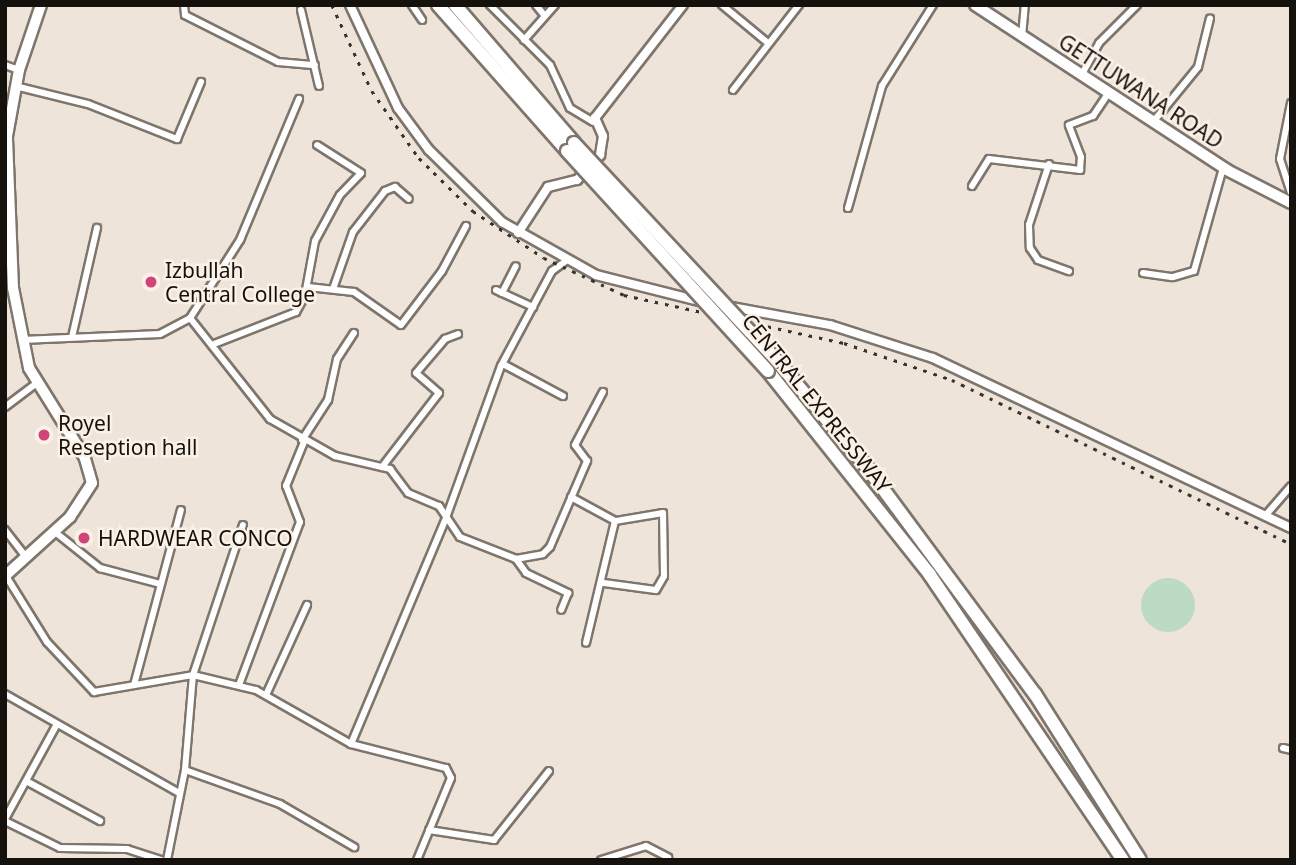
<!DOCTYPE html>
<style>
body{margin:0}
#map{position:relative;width:1296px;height:865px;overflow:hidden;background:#eee4d9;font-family:"Noto Sans",sans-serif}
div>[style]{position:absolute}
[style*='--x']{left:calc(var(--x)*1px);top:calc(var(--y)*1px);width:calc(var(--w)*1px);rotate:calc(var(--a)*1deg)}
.green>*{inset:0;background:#bcdbc4}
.round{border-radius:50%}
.roads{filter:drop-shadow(2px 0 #7e756c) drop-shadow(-2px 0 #7e756c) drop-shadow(0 2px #7e756c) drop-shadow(0 -2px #7e756c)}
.minor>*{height:6px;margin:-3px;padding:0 3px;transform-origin:3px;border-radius:3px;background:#fff}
.tertiary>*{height:8px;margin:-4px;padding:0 4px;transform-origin:4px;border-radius:4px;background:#fff}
.primary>*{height:10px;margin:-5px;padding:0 5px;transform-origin:5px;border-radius:5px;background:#fff}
.trunk>*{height:10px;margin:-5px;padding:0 5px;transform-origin:5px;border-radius:5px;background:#fff}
.motorway>*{height:12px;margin:-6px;padding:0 6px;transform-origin:6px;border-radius:6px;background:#fff}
.rail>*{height:2.5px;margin-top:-1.25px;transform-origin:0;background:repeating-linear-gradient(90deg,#36322d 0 3.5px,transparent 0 10.5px)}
.bridges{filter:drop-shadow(2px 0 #7e756c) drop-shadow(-2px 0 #7e756c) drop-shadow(0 2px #7e756c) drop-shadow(0 -2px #7e756c)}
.motorway-bridge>*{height:12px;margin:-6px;padding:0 6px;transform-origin:6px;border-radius:6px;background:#fff}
.dots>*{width:19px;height:19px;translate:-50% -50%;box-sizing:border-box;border:4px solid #fcf1e7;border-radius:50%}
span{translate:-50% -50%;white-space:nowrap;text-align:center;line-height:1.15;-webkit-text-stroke:5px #fcf1e7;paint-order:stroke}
.street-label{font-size:21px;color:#15120e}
.poi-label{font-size:21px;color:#15120e}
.left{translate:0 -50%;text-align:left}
.frame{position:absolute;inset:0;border:7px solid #15120e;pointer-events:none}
</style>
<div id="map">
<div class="green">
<div class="round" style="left:1141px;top:578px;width:54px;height:54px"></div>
</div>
<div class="roads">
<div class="minor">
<div style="--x:184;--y:5;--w:10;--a:84"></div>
<div style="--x:185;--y:15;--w:104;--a:26.8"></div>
<div style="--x:278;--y:62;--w:37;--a:5"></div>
<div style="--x:412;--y:5;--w:18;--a:56"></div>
<div style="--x:490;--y:5;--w:85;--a:45"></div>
<div style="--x:550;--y:65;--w:47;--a:65.1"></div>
<div style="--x:570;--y:108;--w:27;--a:31"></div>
<div style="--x:536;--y:5;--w:14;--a:51"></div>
<div style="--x:722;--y:5;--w:60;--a:39.6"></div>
<div style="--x:301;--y:10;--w:78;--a:76.7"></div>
<div style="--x:1022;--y:37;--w:32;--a:-85"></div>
<div style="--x:524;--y:40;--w:47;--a:-48.5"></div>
<div style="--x:5;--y:65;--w:15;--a:20"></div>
<div style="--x:1082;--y:74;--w:35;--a:-61"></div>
<div style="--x:1099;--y:43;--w:54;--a:-45"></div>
<div style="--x:15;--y:86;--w:75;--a:13.9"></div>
<div style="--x:88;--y:104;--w:96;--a:21.5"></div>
<div style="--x:177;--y:139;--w:62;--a:-67.2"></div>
<div style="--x:733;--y:90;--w:108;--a:-52.2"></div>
<div style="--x:1291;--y:103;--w:57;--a:101.1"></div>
<div style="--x:1280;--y:159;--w:35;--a:72"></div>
<div style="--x:1153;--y:122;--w:71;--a:-50.7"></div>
<div style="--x:1198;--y:67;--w:50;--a:-76.2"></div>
<div style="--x:1049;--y:164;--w:64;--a:108.2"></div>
<div style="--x:1029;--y:225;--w:23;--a:88"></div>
<div style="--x:1030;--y:248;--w:14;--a:56"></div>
<div style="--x:1038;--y:260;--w:33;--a:20"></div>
<div style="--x:972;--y:186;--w:32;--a:-58"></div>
<div style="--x:989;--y:159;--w:92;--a:6.9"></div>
<div style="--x:1080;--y:170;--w:13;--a:-86"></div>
<div style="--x:1081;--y:157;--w:34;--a:-111"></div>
<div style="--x:1069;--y:125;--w:26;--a:-21"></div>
<div style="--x:1093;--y:116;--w:29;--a:-56"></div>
<div style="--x:848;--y:208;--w:127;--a:-74.4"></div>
<div style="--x:882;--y:86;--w:96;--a:-57.8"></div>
<div style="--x:1143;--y:273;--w:30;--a:8"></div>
<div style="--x:1173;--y:277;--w:22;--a:-16"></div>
<div style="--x:1194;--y:271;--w:107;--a:-74.3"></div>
<div style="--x:308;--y:287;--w:46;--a:6.2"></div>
<div style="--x:354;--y:292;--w:57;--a:35.1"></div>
<div style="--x:401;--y:325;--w:68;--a:-52.8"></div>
<div style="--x:442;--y:271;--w:51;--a:-61.9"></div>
<div style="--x:333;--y:289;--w:60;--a:-70.7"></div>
<div style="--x:353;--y:232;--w:52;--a:-52"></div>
<div style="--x:385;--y:191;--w:11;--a:-22"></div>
<div style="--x:395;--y:187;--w:18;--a:41"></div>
<div style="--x:496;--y:290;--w:41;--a:24.7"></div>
<div style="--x:502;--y:293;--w:30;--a:-63"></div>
<div style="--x:190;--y:318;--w:129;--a:51.6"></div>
<div style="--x:270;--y:419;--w:75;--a:29.6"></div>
<div style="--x:335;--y:456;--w:57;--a:13.3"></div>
<div style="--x:390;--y:469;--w:30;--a:53"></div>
<div style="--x:408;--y:493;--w:34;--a:23"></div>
<div style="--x:439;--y:506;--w:37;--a:56"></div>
<div style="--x:460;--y:537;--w:60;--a:21.4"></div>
<div style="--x:516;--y:559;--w:27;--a:-10"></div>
<div style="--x:543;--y:554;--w:10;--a:-45"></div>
<div style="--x:550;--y:547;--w:94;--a:-66.7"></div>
<div style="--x:587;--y:461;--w:20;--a:-127"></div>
<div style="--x:575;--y:445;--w:60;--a:-62.2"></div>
<div style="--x:72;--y:337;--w:112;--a:-77.1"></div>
<div style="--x:22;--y:340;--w:138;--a:-2.5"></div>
<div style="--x:160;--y:334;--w:34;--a:-28"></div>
<div style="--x:190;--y:318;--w:93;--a:-57.3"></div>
<div style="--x:240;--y:240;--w:153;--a:-67.3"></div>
<div style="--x:214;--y:344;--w:88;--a:-21.3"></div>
<div style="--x:296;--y:312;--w:19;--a:-62"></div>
<div style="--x:305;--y:295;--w:55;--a:-79.5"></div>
<div style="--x:315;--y:241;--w:52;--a:-61.5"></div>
<div style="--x:340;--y:195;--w:30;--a:-46"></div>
<div style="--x:361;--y:173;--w:52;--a:-147.5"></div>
<div style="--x:503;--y:364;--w:68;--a:28.1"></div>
<div style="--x:5;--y:407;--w:40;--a:-37"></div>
<div style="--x:302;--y:440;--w:48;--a:-57"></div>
<div style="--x:328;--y:400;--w:42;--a:-77.6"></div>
<div style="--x:337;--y:359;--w:31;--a:-57"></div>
<div style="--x:382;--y:467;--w:93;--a:-52.4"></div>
<div style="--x:439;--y:393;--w:30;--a:-139"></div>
<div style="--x:416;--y:373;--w:45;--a:-49.5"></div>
<div style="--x:445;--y:339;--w:14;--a:-21"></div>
<div style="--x:571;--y:497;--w:50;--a:28.6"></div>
<div style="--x:615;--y:521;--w:125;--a:103.4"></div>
<div style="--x:447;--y:515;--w:158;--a:-70.1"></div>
<div style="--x:501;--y:366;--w:108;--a:-61.8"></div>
<div style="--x:552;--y:271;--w:19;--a:-36"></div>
<div style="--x:1265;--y:516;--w:40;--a:-49"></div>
<div style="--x:5;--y:530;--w:34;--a:52"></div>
<div style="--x:55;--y:532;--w:58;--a:38.7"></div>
<div style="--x:100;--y:568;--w:62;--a:14.9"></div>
<div style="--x:516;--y:559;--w:17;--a:54"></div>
<div style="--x:526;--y:573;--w:47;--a:25.5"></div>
<div style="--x:568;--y:593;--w:18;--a:112"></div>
<div style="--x:6;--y:576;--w:78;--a:58.2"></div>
<div style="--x:47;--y:642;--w:69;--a:46.8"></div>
<div style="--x:94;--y:692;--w:100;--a:-9.7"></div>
<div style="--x:193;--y:675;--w:65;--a:13.4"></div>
<div style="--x:256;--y:690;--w:109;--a:29.6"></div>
<div style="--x:351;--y:744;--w:98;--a:14.2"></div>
<div style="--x:446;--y:768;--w:11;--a:63"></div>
<div style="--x:451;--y:778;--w:89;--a:112.5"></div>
<div style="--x:604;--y:583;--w:52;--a:7.7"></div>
<div style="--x:656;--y:590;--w:16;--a:-60"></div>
<div style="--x:664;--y:576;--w:63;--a:-90.9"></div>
<div style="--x:663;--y:513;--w:49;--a:170.5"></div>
<div style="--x:134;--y:685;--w:181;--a:-75"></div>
<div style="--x:239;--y:685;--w:174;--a:-69.5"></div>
<div style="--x:300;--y:522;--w:39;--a:-111"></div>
<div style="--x:286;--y:486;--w:48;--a:-67.8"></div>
<div style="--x:5;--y:694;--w:200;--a:29.6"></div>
<div style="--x:266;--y:695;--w:99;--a:-65.5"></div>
<div style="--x:351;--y:744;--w:243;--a:-67.2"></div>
<div style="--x:1283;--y:748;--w:8;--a:14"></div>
<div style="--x:185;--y:770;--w:101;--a:19.7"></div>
<div style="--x:280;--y:804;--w:86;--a:30.2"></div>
<div style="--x:28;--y:782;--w:82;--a:28.4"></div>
<div style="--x:5;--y:819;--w:108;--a:-61.3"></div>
<div style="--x:5;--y:821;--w:61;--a:26.1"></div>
<div style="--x:60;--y:848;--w:67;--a:0.9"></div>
<div style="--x:127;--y:849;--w:36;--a:18"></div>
<div style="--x:429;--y:830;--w:66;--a:8.7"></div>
<div style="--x:494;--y:840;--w:88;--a:-51.4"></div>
<div style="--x:167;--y:860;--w:92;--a:-78.7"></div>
<div style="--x:185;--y:770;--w:95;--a:-85.2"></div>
<div style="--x:193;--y:675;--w:158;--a:-71.6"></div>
<div style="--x:601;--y:860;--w:47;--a:-17.3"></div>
<div style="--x:646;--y:846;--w:25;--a:27"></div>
</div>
<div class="tertiary">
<div style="--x:350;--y:5;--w:114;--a:65"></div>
<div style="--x:398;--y:108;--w:52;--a:53.6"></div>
<div style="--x:429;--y:150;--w:103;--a:44.6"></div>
<div style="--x:502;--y:222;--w:108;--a:29.4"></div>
<div style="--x:596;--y:275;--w:114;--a:14.2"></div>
<div style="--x:518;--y:233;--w:55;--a:-56.9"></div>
<div style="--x:548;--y:187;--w:30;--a:-14"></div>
<div style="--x:577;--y:180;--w:34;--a:-47"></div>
<div style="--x:600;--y:155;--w:19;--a:-81"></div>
<div style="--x:603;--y:136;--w:20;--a:-114"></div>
<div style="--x:595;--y:118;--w:143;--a:-52.1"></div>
<div style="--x:726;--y:306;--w:106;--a:10.4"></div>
<div style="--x:830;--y:325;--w:108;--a:17.8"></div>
<div style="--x:933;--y:358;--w:396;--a:25.4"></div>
</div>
<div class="primary">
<div style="--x:975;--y:5;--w:301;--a:33.2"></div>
<div style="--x:1227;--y:170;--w:72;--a:27.3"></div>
</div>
<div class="trunk">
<div style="--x:5;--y:576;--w:88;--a:-42.2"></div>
<div style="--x:70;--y:517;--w:40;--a:-57.1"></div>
<div style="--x:92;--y:483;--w:26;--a:-106"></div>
<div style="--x:85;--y:458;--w:106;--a:-121.9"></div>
<div style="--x:29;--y:368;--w:82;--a:-101.3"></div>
<div style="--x:13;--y:288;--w:152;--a:-92.3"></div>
<div style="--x:7;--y:136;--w:67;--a:-79.7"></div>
<div style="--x:19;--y:70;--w:69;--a:-71.3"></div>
</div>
<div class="motorway">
<div style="--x:438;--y:5;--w:195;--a:48.5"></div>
<div style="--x:455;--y:5;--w:182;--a:49.2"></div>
<div style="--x:777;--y:361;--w:138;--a:49.7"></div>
<div style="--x:866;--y:466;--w:284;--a:53.5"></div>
<div style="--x:1035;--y:694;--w:196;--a:57.7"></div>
<div style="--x:768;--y:371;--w:260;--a:51.5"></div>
<div style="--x:930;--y:575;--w:344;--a:55.9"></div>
</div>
</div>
<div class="rail">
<div style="--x:332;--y:5;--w:95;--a:65.1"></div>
<div style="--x:372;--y:91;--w:82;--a:55"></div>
<div style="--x:419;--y:158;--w:76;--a:44.5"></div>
<div style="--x:473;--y:211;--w:85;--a:33.5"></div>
<div style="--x:544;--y:258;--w:88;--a:24.8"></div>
<div style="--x:624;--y:295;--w:225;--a:12.3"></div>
<div style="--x:844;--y:343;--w:114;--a:18.9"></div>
<div style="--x:952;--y:380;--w:377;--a:25.8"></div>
</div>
<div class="bridges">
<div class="motorway-bridge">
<div style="--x:574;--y:143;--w:298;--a:47"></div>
<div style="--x:567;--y:151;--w:298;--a:47.6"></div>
</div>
</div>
<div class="dots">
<div style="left:151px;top:282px;background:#d04477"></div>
<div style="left:44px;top:435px;background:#d04477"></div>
<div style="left:84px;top:538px;background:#d04477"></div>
</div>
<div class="street-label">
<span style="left:1141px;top:91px;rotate:33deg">GETTUWANA ROAD</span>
<span style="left:817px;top:403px;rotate:51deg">CENTRAL EXPRESSWAY</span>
</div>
<div class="poi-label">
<span class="left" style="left:165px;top:282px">Izbullah<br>Central College</span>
<span class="left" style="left:58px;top:435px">Royel<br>Reseption hall</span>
<span class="left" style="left:98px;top:538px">HARDWEAR CONCO</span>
</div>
<div class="frame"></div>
</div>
